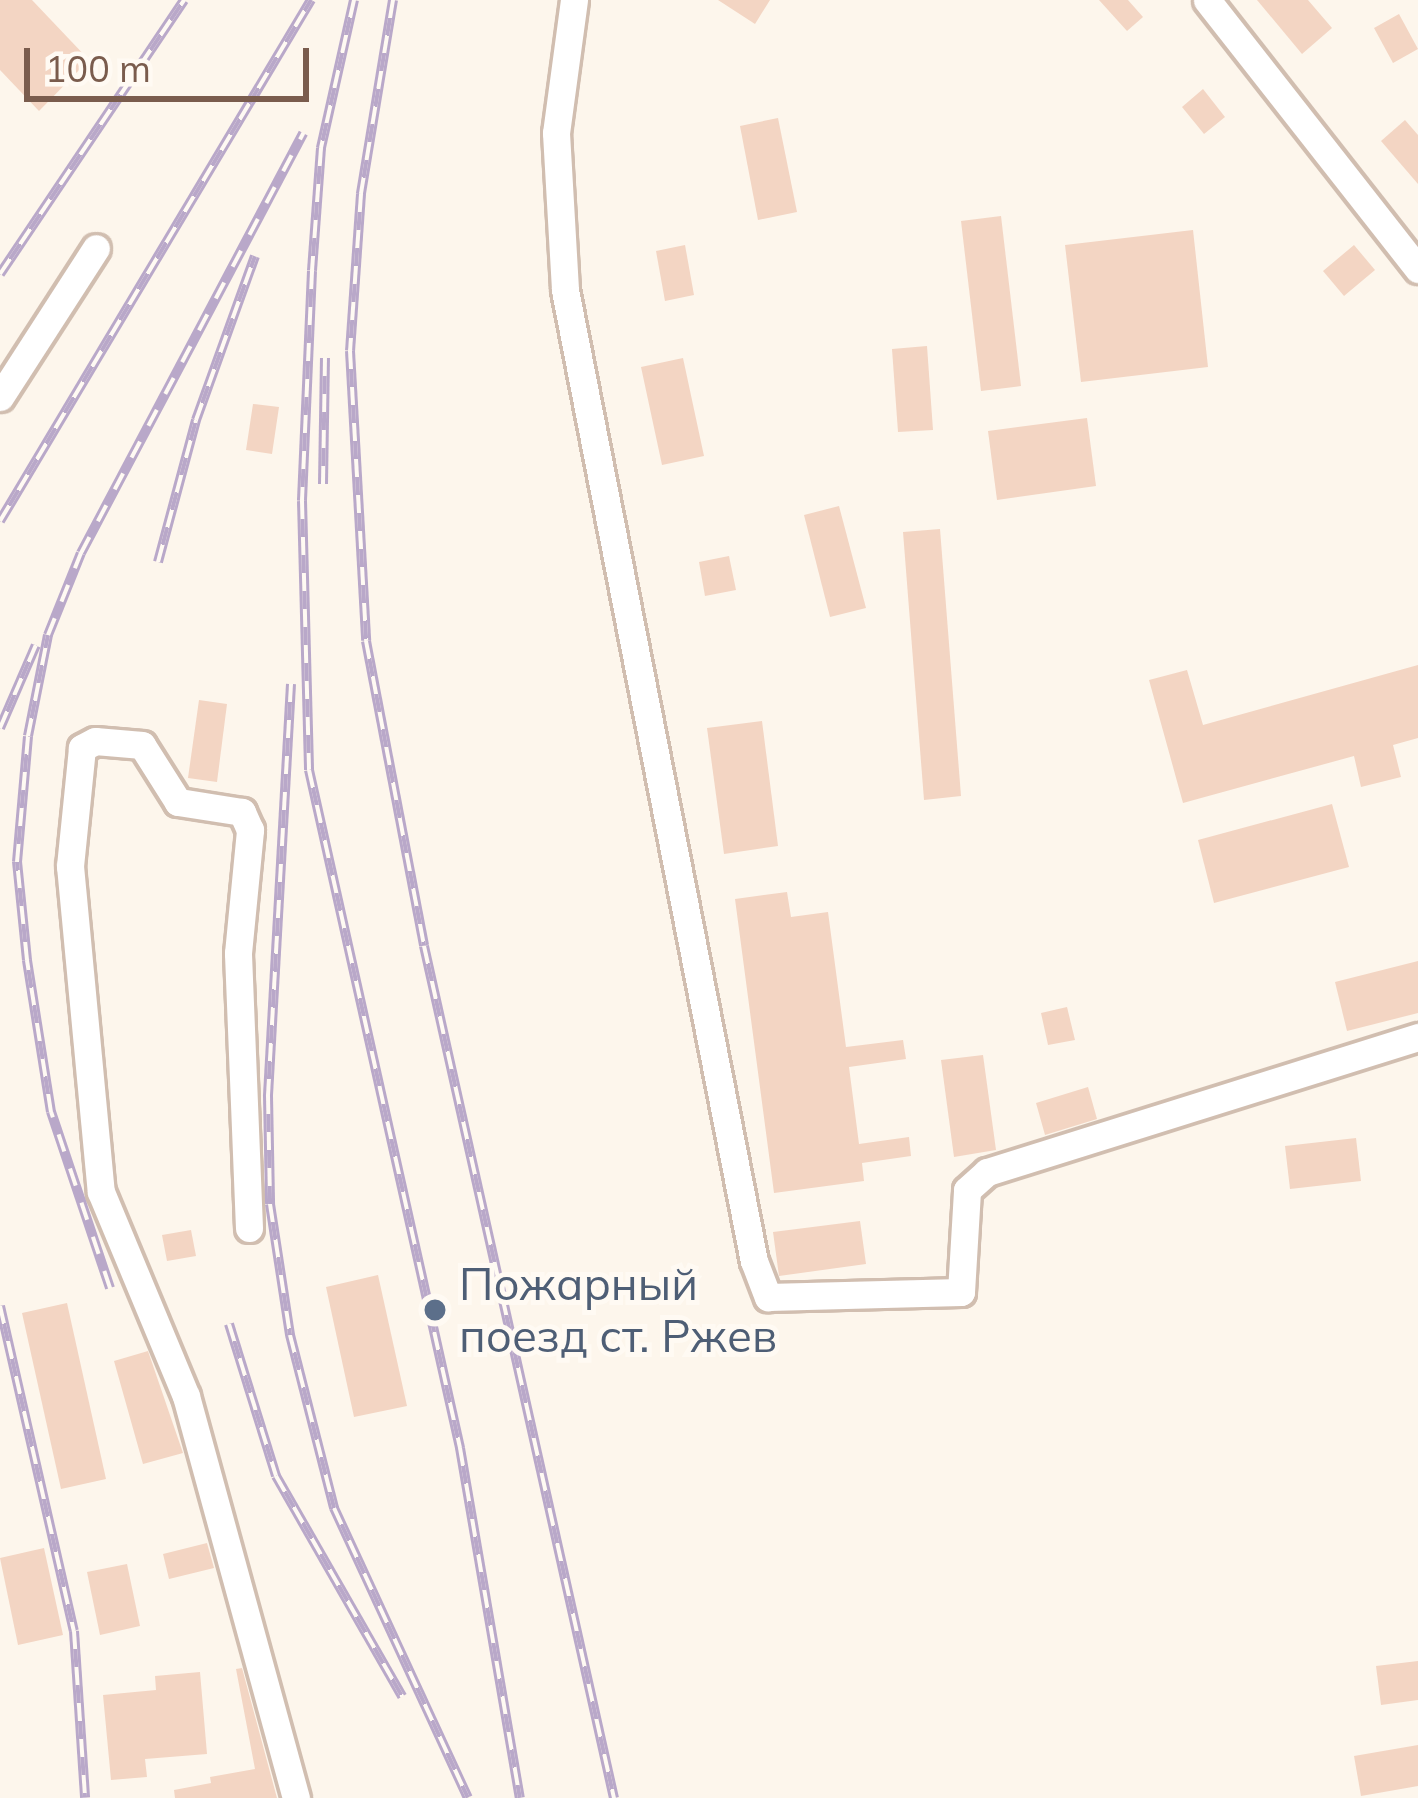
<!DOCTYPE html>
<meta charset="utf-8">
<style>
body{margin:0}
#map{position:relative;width:1418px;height:1798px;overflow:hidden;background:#fdf6ec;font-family:Mulish,sans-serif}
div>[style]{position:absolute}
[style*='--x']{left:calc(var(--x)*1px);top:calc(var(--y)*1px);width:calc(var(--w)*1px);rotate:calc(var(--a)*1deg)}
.building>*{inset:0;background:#f3d5c3}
.roads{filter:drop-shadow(3px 0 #d1beb0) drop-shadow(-3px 0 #d1beb0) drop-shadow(0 3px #d1beb0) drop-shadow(0 -3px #d1beb0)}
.minor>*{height:27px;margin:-13.5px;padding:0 13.5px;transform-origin:13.5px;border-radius:13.5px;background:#fff}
.rail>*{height:10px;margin-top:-5px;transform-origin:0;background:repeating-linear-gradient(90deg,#fffaf3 0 18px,#b9a8c9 0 36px);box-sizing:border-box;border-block:3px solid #b9a8c9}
.dots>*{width:33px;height:33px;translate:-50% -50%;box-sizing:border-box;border:6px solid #fffaf3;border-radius:50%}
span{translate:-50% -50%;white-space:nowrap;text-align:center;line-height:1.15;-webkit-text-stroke:10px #fffaf3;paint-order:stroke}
.service-label{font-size:45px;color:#4e5e75}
.left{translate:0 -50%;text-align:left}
.scale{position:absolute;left:24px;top:48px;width:285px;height:54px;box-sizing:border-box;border:6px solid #7a5c4d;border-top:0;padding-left:15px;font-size:36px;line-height:42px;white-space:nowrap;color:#7a5c4d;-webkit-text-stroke:9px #fffaf3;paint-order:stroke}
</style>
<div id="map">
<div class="building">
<div style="clip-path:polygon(0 0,32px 0,89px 60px,39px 111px,0 70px)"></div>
<div style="clip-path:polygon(718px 0,770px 0,755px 24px)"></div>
<div style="clip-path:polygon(1099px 0,1128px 0,1143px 17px,1127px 31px)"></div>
<div style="clip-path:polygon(1257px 0,1308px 0,1332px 28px,1302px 54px)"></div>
<div style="clip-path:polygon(1399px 14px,1418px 49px,1393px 63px,1374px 28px)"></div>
<div style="clip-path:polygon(1203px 89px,1225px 117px,1204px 134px,1182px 107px)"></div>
<div style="clip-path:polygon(778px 118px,797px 212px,758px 220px,740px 126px)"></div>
<div style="clip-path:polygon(1405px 120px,1418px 135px,1418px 184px,1381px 141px)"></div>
<div style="clip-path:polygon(1001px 216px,1021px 386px,981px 391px,961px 221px)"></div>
<div style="clip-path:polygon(1193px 230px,1208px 367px,1081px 382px,1065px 245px)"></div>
<div style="clip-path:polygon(685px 245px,694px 295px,665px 301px,656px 251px)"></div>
<div style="clip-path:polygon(1354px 245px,1375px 270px,1344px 296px,1323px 271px)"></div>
<div style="clip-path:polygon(927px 346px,933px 430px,898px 432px,892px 349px)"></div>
<div style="clip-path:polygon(683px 358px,704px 456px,662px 465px,641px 367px)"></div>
<div style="clip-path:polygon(253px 404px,279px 407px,272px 454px,246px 450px)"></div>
<div style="clip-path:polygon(1087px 418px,1096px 486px,997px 500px,988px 431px)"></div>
<div style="clip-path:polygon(839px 506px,866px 608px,830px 617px,804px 515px)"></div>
<div style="clip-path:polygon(940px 529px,961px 796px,924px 800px,903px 532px)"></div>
<div style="clip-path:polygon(729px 556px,736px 590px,705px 596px,699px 562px)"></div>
<div style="clip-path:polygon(1418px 665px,1418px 738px,1393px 745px,1401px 777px,1361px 787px,1354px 756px,1183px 803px,1149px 680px,1187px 670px,1203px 725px)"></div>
<div style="clip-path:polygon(199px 700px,227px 704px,217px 782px,188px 778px)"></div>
<div style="clip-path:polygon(762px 721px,778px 846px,724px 854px,707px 728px)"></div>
<div style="clip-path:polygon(1332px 804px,1349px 867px,1214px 903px,1198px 840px)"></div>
<div style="clip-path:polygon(787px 892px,791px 917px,828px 912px,846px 1047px,903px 1040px,906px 1059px,849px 1067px,859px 1144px,909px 1137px,911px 1156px,862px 1163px,864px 1181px,774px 1193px,735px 899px)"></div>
<div style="clip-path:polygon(1418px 961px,1418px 1013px,1347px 1031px,1335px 982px)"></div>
<div style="clip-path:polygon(1067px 1007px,1075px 1040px,1048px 1045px,1041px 1013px)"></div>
<div style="clip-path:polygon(983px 1055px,996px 1150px,954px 1157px,941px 1060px)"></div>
<div style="clip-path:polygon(1088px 1087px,1097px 1119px,1045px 1135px,1036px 1103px)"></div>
<div style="clip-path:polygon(1356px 1138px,1361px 1181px,1290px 1189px,1285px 1146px)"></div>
<div style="clip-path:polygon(860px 1221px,866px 1264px,779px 1276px,773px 1232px)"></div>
<div style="clip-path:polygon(191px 1230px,196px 1256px,167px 1261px,162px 1235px)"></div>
<div style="clip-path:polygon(378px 1275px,407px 1406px,354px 1417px,326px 1287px)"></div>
<div style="clip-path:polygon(67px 1303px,106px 1479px,61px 1489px,22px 1313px)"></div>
<div style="clip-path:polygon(148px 1351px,183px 1453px,143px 1464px,114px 1361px)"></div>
<div style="clip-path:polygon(207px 1543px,214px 1568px,169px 1579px,163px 1554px)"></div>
<div style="clip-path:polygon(44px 1548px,63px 1635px,18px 1645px,0 1558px)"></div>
<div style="clip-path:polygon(127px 1564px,140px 1626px,100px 1635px,87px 1572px)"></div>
<div style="clip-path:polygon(1418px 1661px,1418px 1700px,1381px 1705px,1376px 1666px)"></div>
<div style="clip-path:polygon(242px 1668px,277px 1798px,175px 1798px,174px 1790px,211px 1783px,210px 1777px,255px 1769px,236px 1669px)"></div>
<div style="clip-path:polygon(200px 1672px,207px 1754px,145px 1759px,147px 1777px,111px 1780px,103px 1695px,156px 1690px,155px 1676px)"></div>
<div style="clip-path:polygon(1418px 1745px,1418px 1786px,1361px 1796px,1354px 1756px)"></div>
</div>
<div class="roads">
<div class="minor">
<div style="--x:574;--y:0;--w:134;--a:97.7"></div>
<div style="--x:556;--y:133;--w:157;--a:86.7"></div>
<div style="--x:565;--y:290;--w:989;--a:78.99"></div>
<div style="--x:754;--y:1261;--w:39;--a:69"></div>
<div style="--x:768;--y:1297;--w:193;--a:-1.5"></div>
<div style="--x:961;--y:1292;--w:102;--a:-86.6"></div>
<div style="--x:967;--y:1190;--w:27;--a:-42"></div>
<div style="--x:987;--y:1172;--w:452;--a:-17.4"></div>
<div style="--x:1207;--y:0;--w:342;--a:51.9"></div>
<div style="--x:0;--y:397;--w:177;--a:-57.2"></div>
<div style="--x:249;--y:1228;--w:275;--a:-92.3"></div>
<div style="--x:238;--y:953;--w:124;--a:-84.4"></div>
<div style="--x:250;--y:830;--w:20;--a:-114"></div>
<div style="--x:242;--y:812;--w:65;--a:-171.1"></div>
<div style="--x:178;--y:802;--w:67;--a:-122.3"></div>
<div style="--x:142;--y:745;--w:47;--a:-175.1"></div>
<div style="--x:95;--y:741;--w:15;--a:152"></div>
<div style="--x:82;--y:748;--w:119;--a:95.8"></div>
<div style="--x:70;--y:866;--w:327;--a:84.6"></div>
<div style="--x:101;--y:1192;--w:221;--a:67.4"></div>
<div style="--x:186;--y:1396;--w:417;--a:74.7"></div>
</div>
</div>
<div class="rail">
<div style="--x:354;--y:0;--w:152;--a:102.6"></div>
<div style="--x:321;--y:148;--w:123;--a:94.2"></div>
<div style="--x:312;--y:271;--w:230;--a:92.5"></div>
<div style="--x:302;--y:501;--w:269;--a:88.5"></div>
<div style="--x:309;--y:770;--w:695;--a:77.44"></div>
<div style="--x:460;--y:1448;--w:355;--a:80.3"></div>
<div style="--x:393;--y:0;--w:197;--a:99.4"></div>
<div style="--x:361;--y:194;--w:157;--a:94"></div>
<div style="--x:350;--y:351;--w:290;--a:86.8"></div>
<div style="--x:366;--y:641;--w:310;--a:79.2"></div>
<div style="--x:424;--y:946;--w:873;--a:77.43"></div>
<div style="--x:0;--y:274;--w:330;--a:-56.1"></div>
<div style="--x:323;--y:484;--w:126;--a:-89.1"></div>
<div style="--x:0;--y:521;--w:607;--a:-59.17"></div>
<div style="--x:158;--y:562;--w:147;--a:-75"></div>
<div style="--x:196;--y:420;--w:174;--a:-70.2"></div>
<div style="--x:291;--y:684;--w:413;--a:93.2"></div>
<div style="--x:268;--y:1096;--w:108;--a:88.9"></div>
<div style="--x:270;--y:1204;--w:133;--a:81.3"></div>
<div style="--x:290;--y:1335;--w:179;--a:75.7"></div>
<div style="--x:334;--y:1508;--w:319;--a:65.2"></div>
<div style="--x:0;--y:728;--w:90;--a:-66.6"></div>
<div style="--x:110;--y:1288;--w:186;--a:-108.5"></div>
<div style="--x:51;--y:1112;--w:154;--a:-99"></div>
<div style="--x:27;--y:960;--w:99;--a:-95.8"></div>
<div style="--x:17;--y:862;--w:126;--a:-85"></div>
<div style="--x:28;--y:736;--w:103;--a:-78.8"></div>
<div style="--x:48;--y:635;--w:88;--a:-68.1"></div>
<div style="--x:81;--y:553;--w:475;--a:-62.1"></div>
<div style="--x:0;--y:1306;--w:333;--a:77.2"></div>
<div style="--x:74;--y:1631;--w:167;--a:86.2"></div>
<div style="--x:229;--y:1324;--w:159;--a:72.8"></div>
<div style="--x:276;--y:1476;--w:254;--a:60.2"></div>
</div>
<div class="dots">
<div style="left:435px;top:1310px;background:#5c6f8a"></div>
</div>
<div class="service-label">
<span class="left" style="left:459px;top:1310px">Пожарный<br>поезд ст. Ржев</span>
</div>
<div class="scale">100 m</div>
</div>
